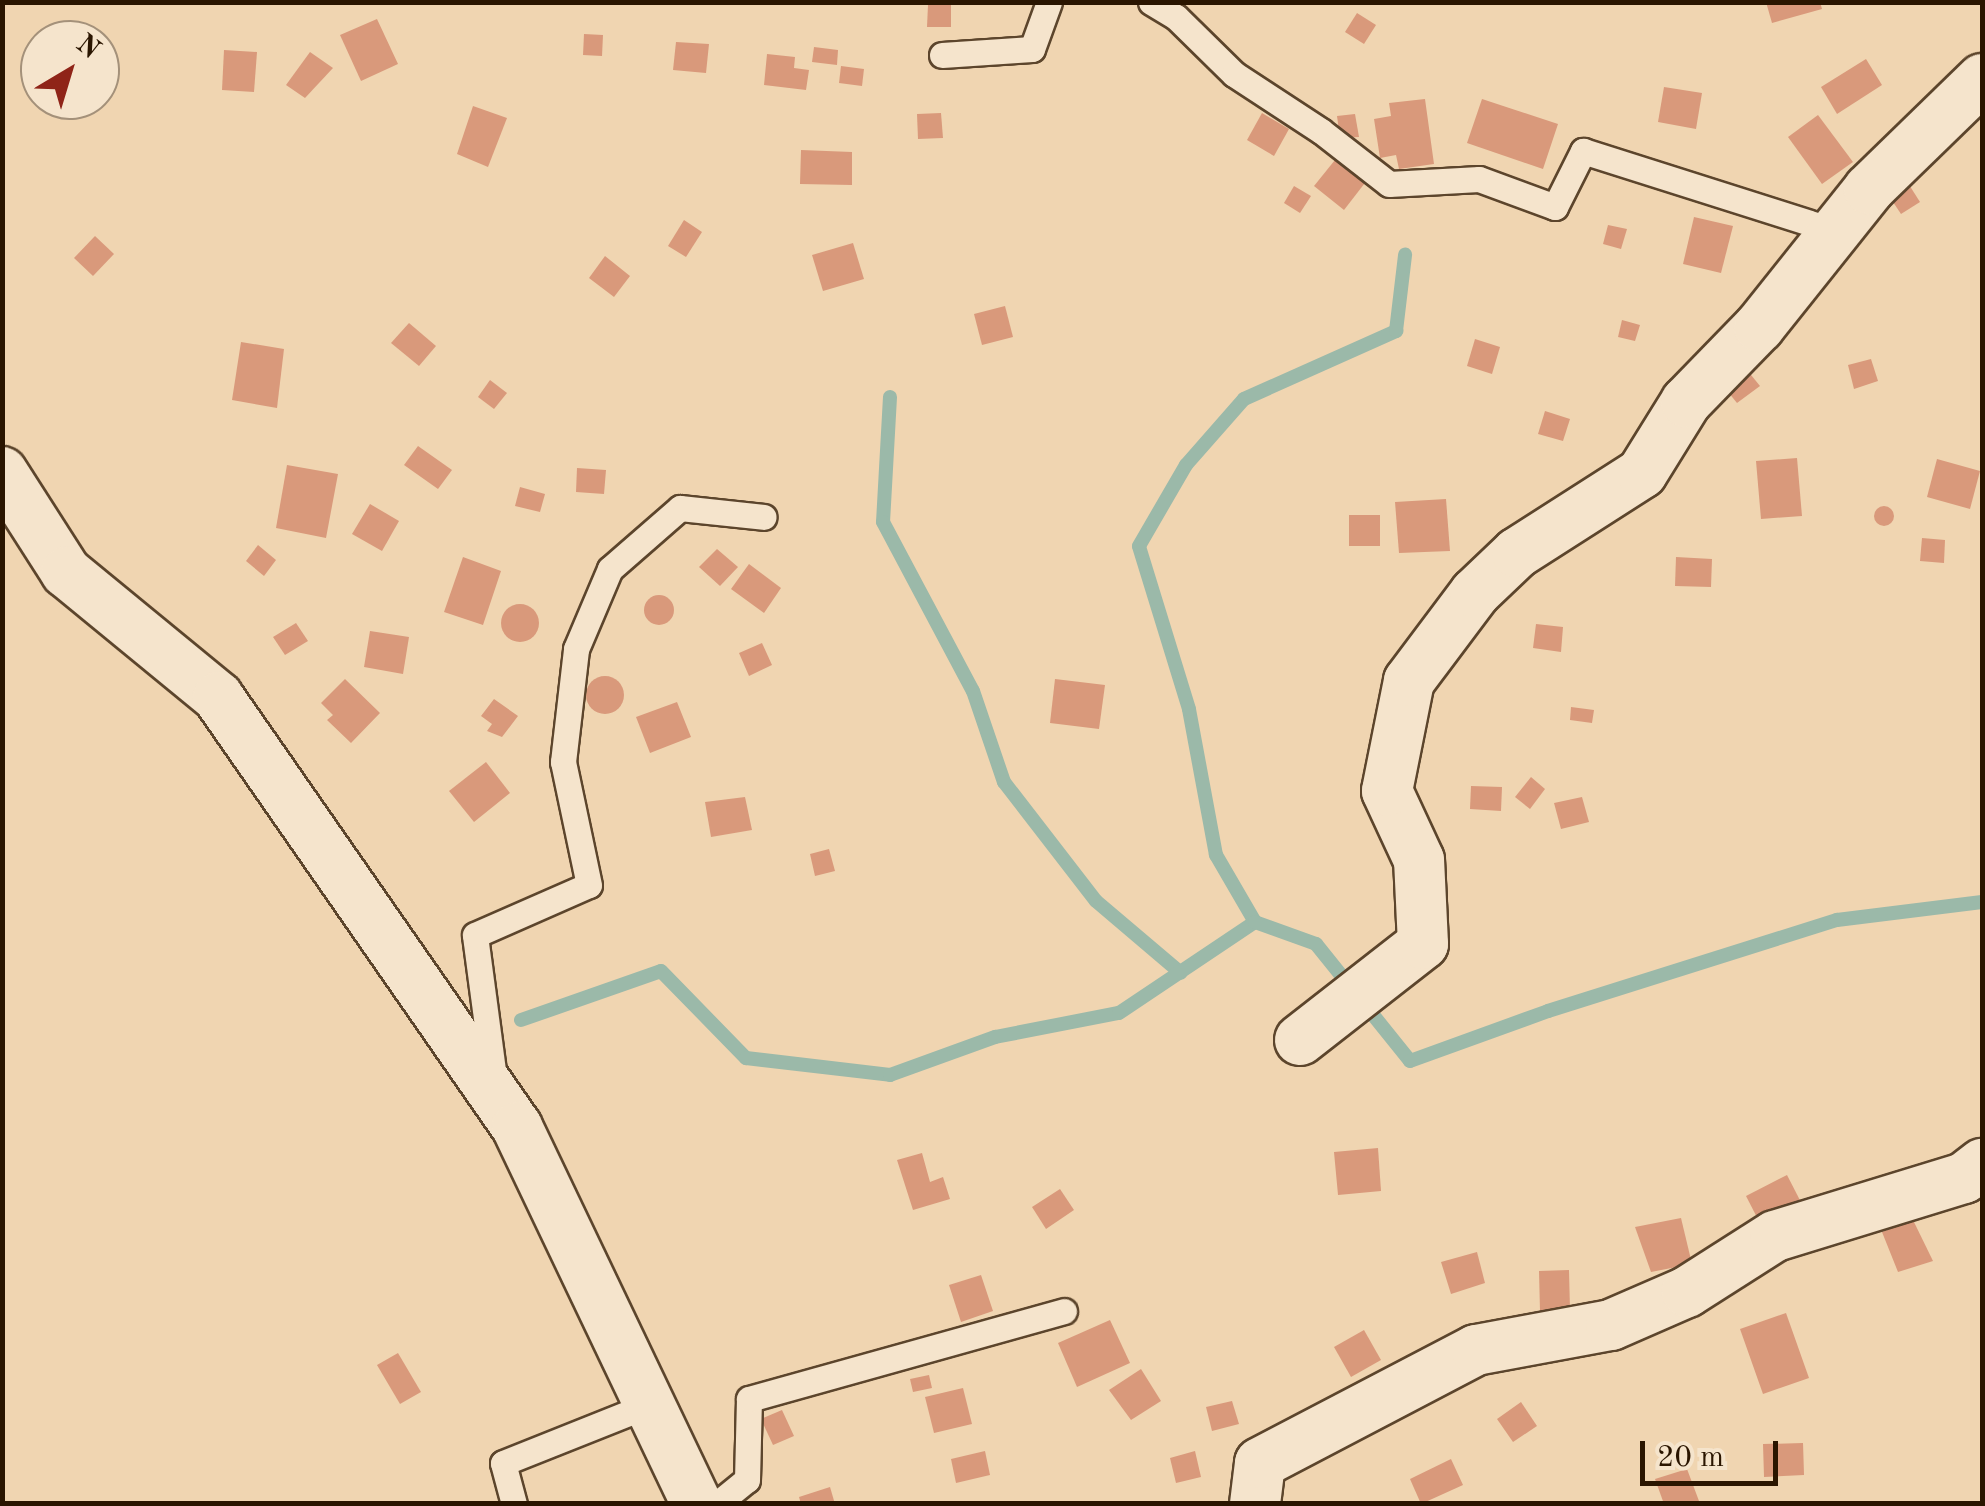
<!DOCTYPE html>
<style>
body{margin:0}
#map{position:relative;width:1985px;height:1506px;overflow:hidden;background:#f0d5b1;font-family:"Old Standard TT",serif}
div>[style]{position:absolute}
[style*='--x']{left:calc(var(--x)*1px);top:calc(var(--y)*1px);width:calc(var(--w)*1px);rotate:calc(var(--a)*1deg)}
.stream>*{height:14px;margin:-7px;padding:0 7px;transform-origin:7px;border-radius:7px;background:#9bb9a9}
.building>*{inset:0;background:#d9997b}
.round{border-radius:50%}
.roads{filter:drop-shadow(2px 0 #5c452c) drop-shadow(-2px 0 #5c452c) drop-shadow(0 2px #5c452c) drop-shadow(0 -2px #5c452c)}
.service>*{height:25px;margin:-12.5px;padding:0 12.5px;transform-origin:12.5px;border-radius:12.5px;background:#f5e4cc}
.minor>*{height:50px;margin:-25px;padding:0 25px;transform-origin:25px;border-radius:25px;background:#f5e4cc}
span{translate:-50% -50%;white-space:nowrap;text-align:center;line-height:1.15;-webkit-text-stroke:10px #f5e4cc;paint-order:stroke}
.frame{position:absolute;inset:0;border:5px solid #2a1500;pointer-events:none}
.north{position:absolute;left:20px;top:20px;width:100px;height:100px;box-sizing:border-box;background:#f5e4cc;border:2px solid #a4917a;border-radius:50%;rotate:38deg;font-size:28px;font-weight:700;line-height:40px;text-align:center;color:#2a1500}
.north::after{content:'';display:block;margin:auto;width:35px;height:45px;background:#8f2418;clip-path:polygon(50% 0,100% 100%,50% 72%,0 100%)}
.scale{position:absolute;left:1640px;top:1441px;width:138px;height:45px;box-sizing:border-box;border:5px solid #2a1500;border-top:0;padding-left:12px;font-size:30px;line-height:35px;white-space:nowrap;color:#2a1500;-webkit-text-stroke:8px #f5e4cc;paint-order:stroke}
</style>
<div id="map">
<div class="stream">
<div style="--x:890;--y:397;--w:125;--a:93.2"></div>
<div style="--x:883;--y:522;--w:191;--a:62"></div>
<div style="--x:973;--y:691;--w:96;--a:71.2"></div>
<div style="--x:1004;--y:782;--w:150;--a:52.3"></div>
<div style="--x:1096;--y:901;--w:111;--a:40.3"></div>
<div style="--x:1255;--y:922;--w:78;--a:-120.2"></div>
<div style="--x:1216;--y:855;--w:148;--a:-100.5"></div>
<div style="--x:1189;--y:709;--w:170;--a:-107.1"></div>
<div style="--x:1139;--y:546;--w:94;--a:-59.9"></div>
<div style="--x:1186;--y:465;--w:88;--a:-48.7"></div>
<div style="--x:1244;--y:399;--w:167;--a:-24.1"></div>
<div style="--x:1396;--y:331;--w:77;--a:-83.2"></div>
<div style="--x:521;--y:1020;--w:148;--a:-19.3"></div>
<div style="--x:661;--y:971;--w:122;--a:45.7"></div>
<div style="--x:746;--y:1058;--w:145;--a:6.7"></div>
<div style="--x:890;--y:1075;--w:112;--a:-19.9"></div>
<div style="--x:995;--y:1037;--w:126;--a:-11"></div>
<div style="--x:1119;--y:1013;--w:164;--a:-33.8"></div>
<div style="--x:1255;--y:922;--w:65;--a:19.8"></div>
<div style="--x:1316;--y:944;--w:150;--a:51.2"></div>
<div style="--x:1410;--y:1061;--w:147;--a:-19.9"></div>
<div style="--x:1548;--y:1011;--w:303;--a:-17.5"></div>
<div style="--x:1837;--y:920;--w:146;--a:-7.1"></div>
</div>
<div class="building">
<div style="clip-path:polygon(1766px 2px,1820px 2px,1822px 9px,1772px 23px)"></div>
<div style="clip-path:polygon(951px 4px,951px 27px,927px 27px,928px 5px)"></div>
<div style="clip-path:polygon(1357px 13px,1376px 25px,1364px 44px,1345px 32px)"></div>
<div style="clip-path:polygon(377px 19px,398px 64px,361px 81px,340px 35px)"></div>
<div style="clip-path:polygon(584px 34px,603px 35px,602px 56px,583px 55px)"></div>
<div style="clip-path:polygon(676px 42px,709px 44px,706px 73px,673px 70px)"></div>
<div style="clip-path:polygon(814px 47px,838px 50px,837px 65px,812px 62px)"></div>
<div style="clip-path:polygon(224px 50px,257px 52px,254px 92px,222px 90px)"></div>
<div style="clip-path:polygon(310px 52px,333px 68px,305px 98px,286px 85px)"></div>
<div style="clip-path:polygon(767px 54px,795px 57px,794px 68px,809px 70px,806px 90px,764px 85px)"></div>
<div style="clip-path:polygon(1866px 59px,1882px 85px,1837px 114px,1821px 87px)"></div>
<div style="clip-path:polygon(841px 66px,864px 69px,862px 86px,839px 83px)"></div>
<div style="clip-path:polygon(1664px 87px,1702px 93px,1696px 129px,1658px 122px)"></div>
<div style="clip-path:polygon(1425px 99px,1434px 164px,1399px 169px,1396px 155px,1380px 158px,1374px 119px,1391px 116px,1389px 103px)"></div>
<div style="clip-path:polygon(1482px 99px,1558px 124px,1543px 169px,1467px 143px)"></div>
<div style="clip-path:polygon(473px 106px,507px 118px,488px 167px,457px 154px)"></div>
<div style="clip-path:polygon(941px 113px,943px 138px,918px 139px,917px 114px)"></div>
<div style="clip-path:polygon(1262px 113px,1289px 129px,1274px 156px,1247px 140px)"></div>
<div style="clip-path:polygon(1355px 114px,1359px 137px,1340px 138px,1337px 116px)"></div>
<div style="clip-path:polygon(1818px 115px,1853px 162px,1822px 184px,1788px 137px)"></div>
<div style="clip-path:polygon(801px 150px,852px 152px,852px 185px,800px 184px)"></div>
<div style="clip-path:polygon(1339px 155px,1368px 179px,1344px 210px,1314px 186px)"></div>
<div style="clip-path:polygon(1906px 180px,1920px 202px,1901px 214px,1887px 193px)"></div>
<div style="clip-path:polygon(1294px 186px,1311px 196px,1300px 213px,1284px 203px)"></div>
<div style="clip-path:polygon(1694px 217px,1733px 226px,1721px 273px,1683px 264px)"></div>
<div style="clip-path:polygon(684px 220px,702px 232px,686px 257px,668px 246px)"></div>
<div style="clip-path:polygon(1608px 225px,1627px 229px,1621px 249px,1603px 244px)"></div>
<div style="clip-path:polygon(95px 236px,114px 254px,93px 276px,74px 258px)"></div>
<div style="clip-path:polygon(853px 243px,864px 279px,823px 291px,812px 255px)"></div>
<div style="clip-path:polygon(605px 256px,630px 276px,614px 297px,589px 278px)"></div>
<div style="clip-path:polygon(1005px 306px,1013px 337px,982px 345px,974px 314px)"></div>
<div style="clip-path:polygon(1622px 320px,1640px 325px,1635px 341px,1618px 337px)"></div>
<div style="clip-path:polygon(409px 323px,436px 346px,419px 366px,391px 343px)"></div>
<div style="clip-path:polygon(1475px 339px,1500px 347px,1492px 374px,1467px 366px)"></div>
<div style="clip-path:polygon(241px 342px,284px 349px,277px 408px,232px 400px)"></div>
<div style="clip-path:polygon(1871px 359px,1878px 381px,1854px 389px,1848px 365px)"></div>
<div style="clip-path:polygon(1747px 370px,1760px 386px,1737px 403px,1724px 387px)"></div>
<div style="clip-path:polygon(490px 380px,507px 393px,494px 409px,478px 397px)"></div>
<div style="clip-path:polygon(1545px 411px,1570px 419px,1563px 441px,1538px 434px)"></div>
<div style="clip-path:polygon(418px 446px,452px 470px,438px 489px,404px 465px)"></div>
<div style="clip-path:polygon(1797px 458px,1802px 516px,1761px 519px,1756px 461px)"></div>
<div style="clip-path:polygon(1937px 459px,1980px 471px,1970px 509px,1927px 497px)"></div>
<div style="clip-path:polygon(287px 465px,338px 474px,326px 538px,276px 528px)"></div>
<div style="clip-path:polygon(577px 468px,606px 470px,604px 494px,576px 492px)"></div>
<div style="clip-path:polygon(520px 487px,545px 494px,540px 512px,515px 506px)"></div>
<div style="clip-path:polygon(1446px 499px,1450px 551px,1399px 553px,1395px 502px)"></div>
<div style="clip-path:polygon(370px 504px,399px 521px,382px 551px,352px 534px)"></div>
<div class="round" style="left:1874px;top:506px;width:20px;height:20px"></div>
<div style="clip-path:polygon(1349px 515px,1380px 515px,1380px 546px,1349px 546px)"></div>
<div style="clip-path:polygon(1922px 538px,1945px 540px,1944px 563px,1920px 561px)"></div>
<div style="clip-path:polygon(258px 545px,276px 560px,264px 576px,246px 561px)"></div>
<div style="clip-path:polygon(717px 549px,738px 567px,720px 586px,699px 567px)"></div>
<div style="clip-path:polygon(463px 557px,501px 571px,483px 625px,444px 612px)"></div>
<div style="clip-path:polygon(1676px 557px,1712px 559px,1711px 587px,1675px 586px)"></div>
<div style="clip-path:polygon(749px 564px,781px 588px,764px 613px,731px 589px)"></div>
<div class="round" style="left:644px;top:595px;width:30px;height:30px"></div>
<div class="round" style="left:501px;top:604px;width:38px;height:38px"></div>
<div style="clip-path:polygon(296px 623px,308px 641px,285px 655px,273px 637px)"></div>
<div style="clip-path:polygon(1536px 624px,1563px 627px,1561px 652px,1533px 648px)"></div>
<div style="clip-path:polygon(370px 631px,409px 637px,403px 674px,364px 667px)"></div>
<div style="clip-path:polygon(762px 643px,772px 665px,749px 676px,739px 653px)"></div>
<div class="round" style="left:586px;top:676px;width:38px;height:38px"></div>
<div style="clip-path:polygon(345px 679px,380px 713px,351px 743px,327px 720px,333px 715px,321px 703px)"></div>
<div style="clip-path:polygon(1055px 679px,1105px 685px,1099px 729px,1050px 723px)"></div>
<div style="clip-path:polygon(494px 699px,518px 716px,502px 737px,487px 731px,492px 724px,481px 716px)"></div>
<div style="clip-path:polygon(677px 702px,691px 737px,650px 753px,636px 717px)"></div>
<div style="clip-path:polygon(1571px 707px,1594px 710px,1592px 723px,1570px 720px)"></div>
<div style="clip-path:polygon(486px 762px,510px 793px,474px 822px,449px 791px)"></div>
<div style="clip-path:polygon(1531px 777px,1545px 789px,1530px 809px,1515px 797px)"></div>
<div style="clip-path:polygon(1471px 786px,1502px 787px,1501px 811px,1470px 809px)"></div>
<div style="clip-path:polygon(745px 797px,752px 830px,711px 837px,705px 802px)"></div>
<div style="clip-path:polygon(1582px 797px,1589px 822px,1561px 829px,1554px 803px)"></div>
<div style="clip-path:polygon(829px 849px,835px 871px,815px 876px,810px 854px)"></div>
<div style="clip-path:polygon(1378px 1148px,1381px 1191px,1338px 1195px,1334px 1152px)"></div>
<div style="clip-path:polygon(922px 1153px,930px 1182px,943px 1177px,950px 1199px,913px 1210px,897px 1160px)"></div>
<div style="clip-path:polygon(1787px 1175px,1805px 1210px,1764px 1231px,1746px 1196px)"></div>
<div style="clip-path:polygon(1060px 1189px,1074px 1210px,1046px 1229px,1032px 1207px)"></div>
<div style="clip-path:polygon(1681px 1218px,1692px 1264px,1651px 1272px,1635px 1227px)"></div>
<div style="clip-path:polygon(1913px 1220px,1933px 1261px,1898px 1272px,1882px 1232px)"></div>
<div style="clip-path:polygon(1477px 1252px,1485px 1283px,1451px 1294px,1441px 1262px)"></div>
<div style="clip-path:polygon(1569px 1270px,1570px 1310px,1540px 1311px,1539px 1271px)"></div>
<div style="clip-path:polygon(981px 1275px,993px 1311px,961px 1322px,949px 1285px)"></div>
<div style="clip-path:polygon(1786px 1313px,1809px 1378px,1763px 1394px,1740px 1329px)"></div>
<div style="clip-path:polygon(1110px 1320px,1130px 1363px,1077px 1387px,1058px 1343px)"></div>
<div style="clip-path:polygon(1364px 1330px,1381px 1360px,1351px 1377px,1334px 1347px)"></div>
<div style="clip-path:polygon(398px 1353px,421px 1392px,400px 1404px,377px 1365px)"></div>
<div style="clip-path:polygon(1141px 1369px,1161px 1401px,1131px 1420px,1109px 1390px)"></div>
<div style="clip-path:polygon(929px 1375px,932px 1388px,913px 1392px,910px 1379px)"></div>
<div style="clip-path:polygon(963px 1388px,972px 1424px,934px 1433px,925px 1397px)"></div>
<div style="clip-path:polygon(1232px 1401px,1239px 1424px,1212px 1431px,1206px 1407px)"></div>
<div style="clip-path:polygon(1521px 1402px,1537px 1426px,1513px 1442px,1497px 1419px)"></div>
<div style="clip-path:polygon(782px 1410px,794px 1436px,773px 1445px,761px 1419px)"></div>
<div style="clip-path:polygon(1803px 1443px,1804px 1475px,1764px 1477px,1763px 1444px)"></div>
<div style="clip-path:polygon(985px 1451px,990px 1475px,956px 1483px,951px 1459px)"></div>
<div style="clip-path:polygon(1195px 1451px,1201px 1477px,1176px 1483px,1170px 1458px)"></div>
<div style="clip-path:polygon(1451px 1459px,1463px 1485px,1421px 1504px,1410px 1479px)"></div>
<div style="clip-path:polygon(1687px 1469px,1699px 1501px,1664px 1504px,1655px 1479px)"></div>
<div style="clip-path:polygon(830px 1487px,835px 1504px,801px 1504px,799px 1497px)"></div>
</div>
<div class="roads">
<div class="service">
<div style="--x:1151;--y:2;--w:29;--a:31"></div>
<div style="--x:1176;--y:17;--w:81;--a:44.5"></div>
<div style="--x:1234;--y:74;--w:104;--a:33.2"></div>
<div style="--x:1321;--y:131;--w:86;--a:37.9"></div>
<div style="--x:1389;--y:184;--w:90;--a:-3.2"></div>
<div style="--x:1479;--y:179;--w:81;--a:20.2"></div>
<div style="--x:1555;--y:207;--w:63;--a:-63.4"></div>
<div style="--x:1583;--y:151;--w:264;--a:17.6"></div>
<div style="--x:942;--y:55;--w:90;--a:-3.8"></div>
<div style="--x:1032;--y:49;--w:50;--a:-70.1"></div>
<div style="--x:494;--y:1078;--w:144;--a:-97.6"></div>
<div style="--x:475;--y:935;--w:124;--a:-23.7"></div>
<div style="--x:589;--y:885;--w:126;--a:-101.9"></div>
<div style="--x:563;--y:762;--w:114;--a:-83.4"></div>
<div style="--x:576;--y:649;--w:87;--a:-67"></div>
<div style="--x:610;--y:569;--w:93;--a:-41.1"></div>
<div style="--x:680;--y:508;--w:84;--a:6.1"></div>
<div style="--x:514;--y:1504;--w:42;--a:-105"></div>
<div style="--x:503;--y:1463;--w:157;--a:-21.7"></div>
<div style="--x:717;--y:1504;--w:38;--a:-39"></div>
<div style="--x:747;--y:1480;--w:81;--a:-88.6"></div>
<div style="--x:749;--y:1399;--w:327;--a:-15.6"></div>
</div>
<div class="minor">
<div style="--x:2;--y:472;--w:119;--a:57.4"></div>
<div style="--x:66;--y:572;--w:197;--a:39.4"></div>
<div style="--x:218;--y:697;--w:524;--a:55.19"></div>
<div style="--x:517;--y:1127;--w:418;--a:64.5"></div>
<div style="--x:1300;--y:1040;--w:156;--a:-38"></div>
<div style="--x:1423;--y:944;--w:84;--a:-92.7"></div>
<div style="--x:1419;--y:860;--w:76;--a:-114.9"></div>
<div style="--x:1387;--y:791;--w:112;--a:-78.7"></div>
<div style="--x:1409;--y:681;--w:110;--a:-53.1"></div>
<div style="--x:1475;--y:593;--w:58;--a:-43.6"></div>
<div style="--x:1517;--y:553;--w:148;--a:-32.6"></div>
<div style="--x:1642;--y:473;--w:84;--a:-58.2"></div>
<div style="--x:1686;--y:402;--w:105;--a:-45.8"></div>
<div style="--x:1759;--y:327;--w:176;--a:-51.4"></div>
<div style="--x:1869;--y:189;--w:158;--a:-44.2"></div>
<div style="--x:1255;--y:1504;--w:41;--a:-83"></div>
<div style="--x:1260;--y:1463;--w:244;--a:-27.6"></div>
<div style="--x:1476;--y:1350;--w:137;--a:-10.5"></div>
<div style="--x:1611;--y:1325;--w:83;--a:-23.5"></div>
<div style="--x:1687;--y:1292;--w:104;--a:-32.5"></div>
<div style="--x:1775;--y:1236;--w:198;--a:-17.1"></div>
<div style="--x:1964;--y:1178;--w:23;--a:-38"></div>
</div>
</div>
<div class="frame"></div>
<div class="north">N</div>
<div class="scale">20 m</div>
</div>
